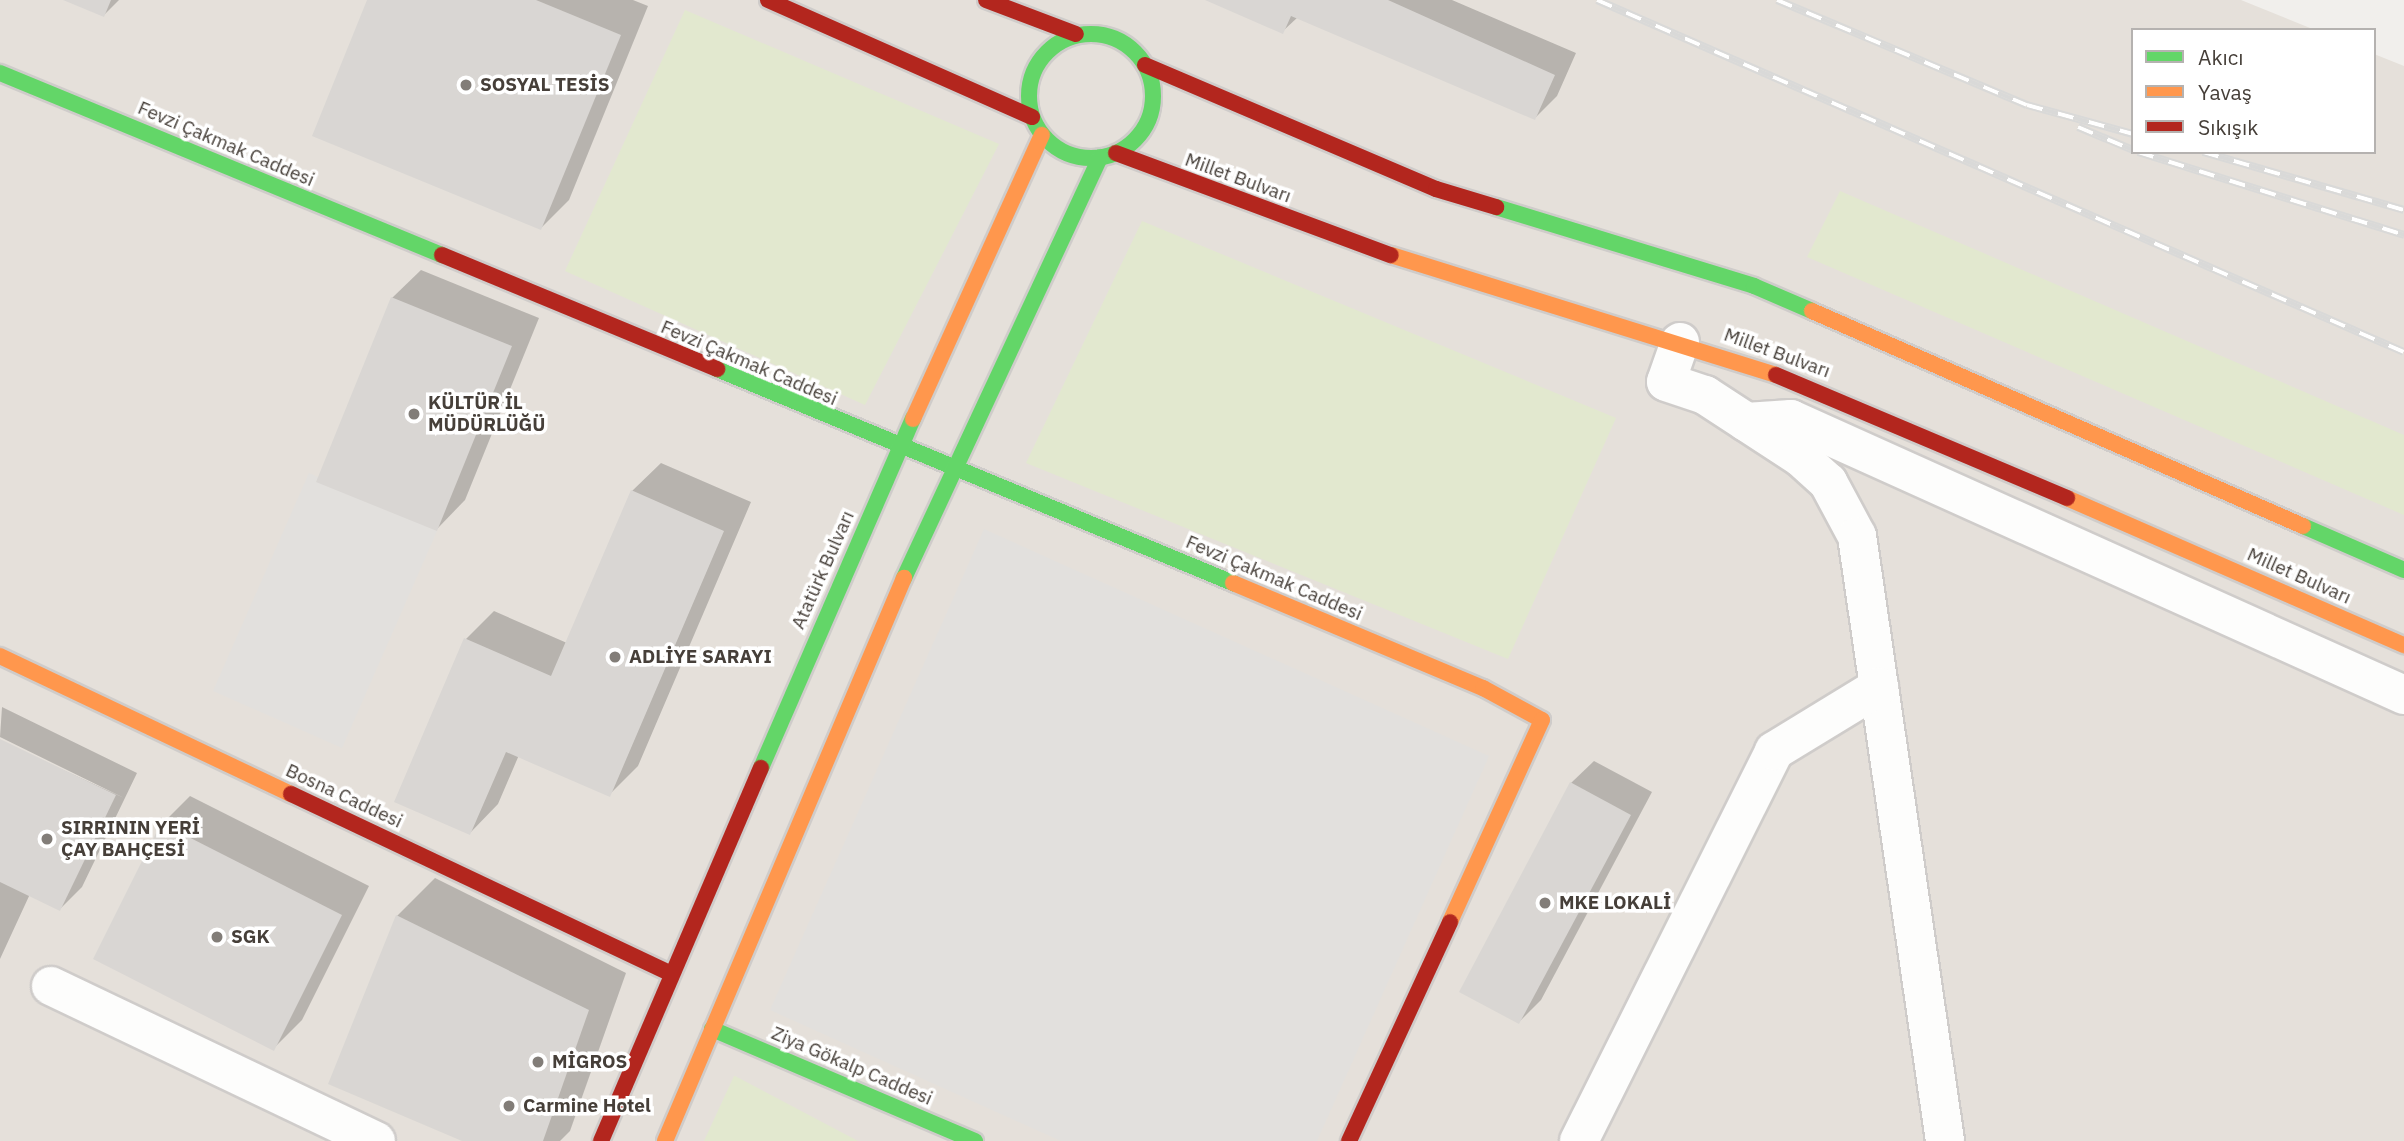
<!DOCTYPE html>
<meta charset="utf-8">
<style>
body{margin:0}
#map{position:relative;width:2404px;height:1141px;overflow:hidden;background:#f1efec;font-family:"IBM Plex Sans",sans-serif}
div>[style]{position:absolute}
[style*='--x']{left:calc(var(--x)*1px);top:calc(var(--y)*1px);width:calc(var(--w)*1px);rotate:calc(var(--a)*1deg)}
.residential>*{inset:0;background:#e5e0da}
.green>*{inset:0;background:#e2e8cf}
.parking>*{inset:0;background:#e2e0dd}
.shadow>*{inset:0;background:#0003}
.building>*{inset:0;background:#d9d6d3}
.roads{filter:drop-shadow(2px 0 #cfccca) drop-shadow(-2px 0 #cfccca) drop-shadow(0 2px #cfccca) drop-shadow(0 -2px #cfccca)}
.street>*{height:38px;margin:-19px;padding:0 19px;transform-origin:19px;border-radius:19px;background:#fdfdfc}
.fast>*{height:16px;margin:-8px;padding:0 8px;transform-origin:8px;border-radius:8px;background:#63d668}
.fast>.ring{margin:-8px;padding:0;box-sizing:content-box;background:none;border:16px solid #63d668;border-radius:50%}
.slow>*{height:16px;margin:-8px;padding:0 8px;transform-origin:8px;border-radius:8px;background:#ff974d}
.jam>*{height:16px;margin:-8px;padding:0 8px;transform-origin:8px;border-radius:8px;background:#b3261e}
.rail>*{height:8px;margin-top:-4px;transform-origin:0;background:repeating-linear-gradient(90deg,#fff 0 16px,#d9d9d8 0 32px);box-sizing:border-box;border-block:2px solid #d9d9d8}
.dots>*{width:19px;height:19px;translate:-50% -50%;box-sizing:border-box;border:4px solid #fff;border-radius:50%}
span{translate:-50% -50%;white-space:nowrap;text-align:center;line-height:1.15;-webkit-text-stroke:7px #fff;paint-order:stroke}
.poi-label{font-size:19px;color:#463f39;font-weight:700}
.left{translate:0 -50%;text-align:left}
.street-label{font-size:19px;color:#463f39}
.legend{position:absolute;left:2131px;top:28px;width:245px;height:126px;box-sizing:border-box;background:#fff;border:2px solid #b5b2b0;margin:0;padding:9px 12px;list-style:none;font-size:21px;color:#463f39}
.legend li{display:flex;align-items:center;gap:14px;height:35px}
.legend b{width:35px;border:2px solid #b5b2b0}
</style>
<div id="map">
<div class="residential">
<div style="clip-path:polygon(0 0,2241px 0,2315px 30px,2133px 30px,2133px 152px,2374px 152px,2374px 54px,2404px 66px,2404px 1141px,0 1141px)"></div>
</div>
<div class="green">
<div style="clip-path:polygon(685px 10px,999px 144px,865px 405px,565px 271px)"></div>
<div style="clip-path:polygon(1840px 191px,2404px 435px,2404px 515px,1807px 257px)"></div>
<div style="clip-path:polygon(1142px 221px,1616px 418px,1508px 659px,1026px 463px)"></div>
<div style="clip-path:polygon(734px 1076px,735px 1076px,858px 1141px,704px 1141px)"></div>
</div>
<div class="parking">
<div style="clip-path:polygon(309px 473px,437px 531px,342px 748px,213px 691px)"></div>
<div style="clip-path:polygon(984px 529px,1489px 756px,1317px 1141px,1061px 1141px,770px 1010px)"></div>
</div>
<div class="shadow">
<div style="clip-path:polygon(67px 0,119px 0,104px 15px)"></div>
<div style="clip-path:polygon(369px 0,633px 0,648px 6px,569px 200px,541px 228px)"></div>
<div style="clip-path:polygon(1209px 0,1452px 0,1576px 53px,1557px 96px,1535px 118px,1298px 17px,1283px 31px)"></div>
<div style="clip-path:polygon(421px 270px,539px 318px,465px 500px,437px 529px,392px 298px)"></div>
<div style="clip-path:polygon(661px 463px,751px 502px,638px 766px,609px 795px,519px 755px,498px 804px,470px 833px,466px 639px,494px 611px,567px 643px,632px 491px)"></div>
<div style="clip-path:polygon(2px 707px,137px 773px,82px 887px,60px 909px,30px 894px,0 959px,0 741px,124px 798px,0 737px)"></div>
<div style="clip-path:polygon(1594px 761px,1652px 792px,1541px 1000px,1519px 1022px,1571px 783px)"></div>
<div style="clip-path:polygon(190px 796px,369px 886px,302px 1020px,273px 1049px,162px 824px)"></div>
<div style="clip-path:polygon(435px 878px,626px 973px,570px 1131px,560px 1141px,467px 1141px,330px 1083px,397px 916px)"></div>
</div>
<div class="building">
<div style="clip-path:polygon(63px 0,111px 0,104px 17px)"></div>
<div style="clip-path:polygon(367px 0,536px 0,621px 35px,541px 230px,312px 136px)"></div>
<div style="clip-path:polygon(1205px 0,1388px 0,1555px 75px,1535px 120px,1291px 16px,1283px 34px)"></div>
<div style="clip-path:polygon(391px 297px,512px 346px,437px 531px,316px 482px)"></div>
<div style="clip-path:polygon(631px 490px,724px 531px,610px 797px,506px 752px,470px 835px,394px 802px,464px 638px,551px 676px)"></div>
<div style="clip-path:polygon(0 739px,116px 795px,60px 911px,0 882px)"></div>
<div style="clip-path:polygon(1570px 782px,1631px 815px,1519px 1024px,1459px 992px)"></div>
<div style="clip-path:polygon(161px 823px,342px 915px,274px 1051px,93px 959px)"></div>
<div style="clip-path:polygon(396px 915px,589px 1010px,543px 1141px,462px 1141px,328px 1084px)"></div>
</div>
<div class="roads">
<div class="street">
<div style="--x:1680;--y:342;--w:42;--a:109.3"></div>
<div style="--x:1666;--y:382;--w:41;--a:18.4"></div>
<div style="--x:1705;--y:395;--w:113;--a:33.1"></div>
<div style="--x:1800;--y:457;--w:38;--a:42"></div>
<div style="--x:1828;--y:482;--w:61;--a:61.8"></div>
<div style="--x:1857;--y:536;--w:611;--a:81.72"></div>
<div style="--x:1746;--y:422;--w:45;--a:-3.8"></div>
<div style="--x:1791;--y:419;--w:672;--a:24.24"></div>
<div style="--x:51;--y:986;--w:360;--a:25.5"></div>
<div style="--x:1579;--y:1141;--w:436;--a:-63.4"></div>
<div style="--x:1774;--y:751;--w:123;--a:-31.4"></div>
</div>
<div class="fast">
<div class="ring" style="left:1029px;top:34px;width:108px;height:108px"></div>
<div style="--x:0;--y:73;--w:478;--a:22.4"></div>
<div style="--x:1496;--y:207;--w:270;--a:17"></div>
<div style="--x:1754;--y:286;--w:63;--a:23.3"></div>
<div style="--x:717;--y:369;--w:559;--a:22.53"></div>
<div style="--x:2303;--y:526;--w:110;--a:23.5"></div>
<div style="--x:904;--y:578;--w:464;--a:-65"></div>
<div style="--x:761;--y:768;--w:381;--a:-66.5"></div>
<div style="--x:712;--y:1029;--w:286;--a:23.1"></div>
</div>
<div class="slow">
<div style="--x:1391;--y:255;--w:403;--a:17.3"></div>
<div style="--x:1812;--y:311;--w:536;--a:23.65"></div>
<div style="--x:913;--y:419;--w:312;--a:-65.6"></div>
<div style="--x:2067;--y:498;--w:368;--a:23.6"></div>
<div style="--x:1233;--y:583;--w:271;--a:22.8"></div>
<div style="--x:1483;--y:688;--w:67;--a:28.5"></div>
<div style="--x:1542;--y:720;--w:222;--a:114.5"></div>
<div style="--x:0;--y:656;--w:322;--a:25.4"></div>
<div style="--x:665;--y:1141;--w:612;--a:-67"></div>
</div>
<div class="jam">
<div style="--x:768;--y:0;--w:289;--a:23.9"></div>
<div style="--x:986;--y:0;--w:96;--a:20.7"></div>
<div style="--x:1145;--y:65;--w:316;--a:23.1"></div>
<div style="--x:1436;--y:189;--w:63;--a:16.7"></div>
<div style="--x:1116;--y:153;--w:293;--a:20.4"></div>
<div style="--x:442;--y:255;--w:298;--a:22.5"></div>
<div style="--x:1776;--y:375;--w:316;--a:22.9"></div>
<div style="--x:291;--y:794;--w:420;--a:25.3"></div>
<div style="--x:601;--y:1141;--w:406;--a:-66.8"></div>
<div style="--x:1349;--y:1141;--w:241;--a:-65.2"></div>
</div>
</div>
<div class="rail">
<div style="--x:1597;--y:0;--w:880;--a:23.57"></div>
<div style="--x:1777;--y:0;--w:271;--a:22.8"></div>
<div style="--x:2027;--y:105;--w:110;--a:15.3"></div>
<div style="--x:2078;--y:127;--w:60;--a:22.7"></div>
<div style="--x:2138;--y:152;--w:279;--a:17.3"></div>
<div style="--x:2203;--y:152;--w:209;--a:16.1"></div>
</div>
<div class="dots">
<div style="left:466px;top:85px;background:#827d78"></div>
<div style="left:414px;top:414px;background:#827d78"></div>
<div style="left:615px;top:657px;background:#827d78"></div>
<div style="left:47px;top:839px;background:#827d78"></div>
<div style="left:1545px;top:903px;background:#827d78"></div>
<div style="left:217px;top:937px;background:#827d78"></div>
<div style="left:538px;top:1062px;background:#827d78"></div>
<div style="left:509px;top:1106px;background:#827d78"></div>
</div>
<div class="poi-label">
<span class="left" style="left:480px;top:85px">SOSYAL TESİS</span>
<span class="left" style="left:428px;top:414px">KÜLTÜR İL<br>MÜDÜRLÜĞÜ</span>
<span class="left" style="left:629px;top:657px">ADLİYE SARAYI</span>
<span class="left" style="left:61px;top:839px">SIRRININ YERİ<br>ÇAY BAHÇESİ</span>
<span class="left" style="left:1559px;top:903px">MKE LOKALİ</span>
<span class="left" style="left:231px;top:937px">SGK</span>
<span class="left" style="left:552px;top:1062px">MİGROS</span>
<span class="left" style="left:523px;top:1106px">Carmine Hotel</span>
</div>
<div class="street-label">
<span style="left:226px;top:144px;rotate:23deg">Fevzi Çakmak Caddesi</span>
<span style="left:1238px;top:178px;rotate:20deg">Millet Bulvarı</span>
<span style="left:1777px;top:353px;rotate:20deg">Millet Bulvarı</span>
<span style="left:749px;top:363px;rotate:23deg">Fevzi Çakmak Caddesi</span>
<span style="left:823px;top:570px;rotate:-66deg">Atatürk Bulvarı</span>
<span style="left:2299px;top:576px;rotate:24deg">Millet Bulvarı</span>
<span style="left:1274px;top:578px;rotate:23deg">Fevzi Çakmak Caddesi</span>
<span style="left:344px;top:796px;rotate:25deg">Bosna Caddesi</span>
<span style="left:852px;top:1066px;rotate:23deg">Ziya Gökalp Caddesi</span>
</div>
<ul class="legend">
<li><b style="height:9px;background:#63d668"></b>Akıcı</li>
<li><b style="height:9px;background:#ff974d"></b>Yavaş</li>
<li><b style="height:9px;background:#b3261e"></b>Sıkışık</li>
</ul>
</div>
